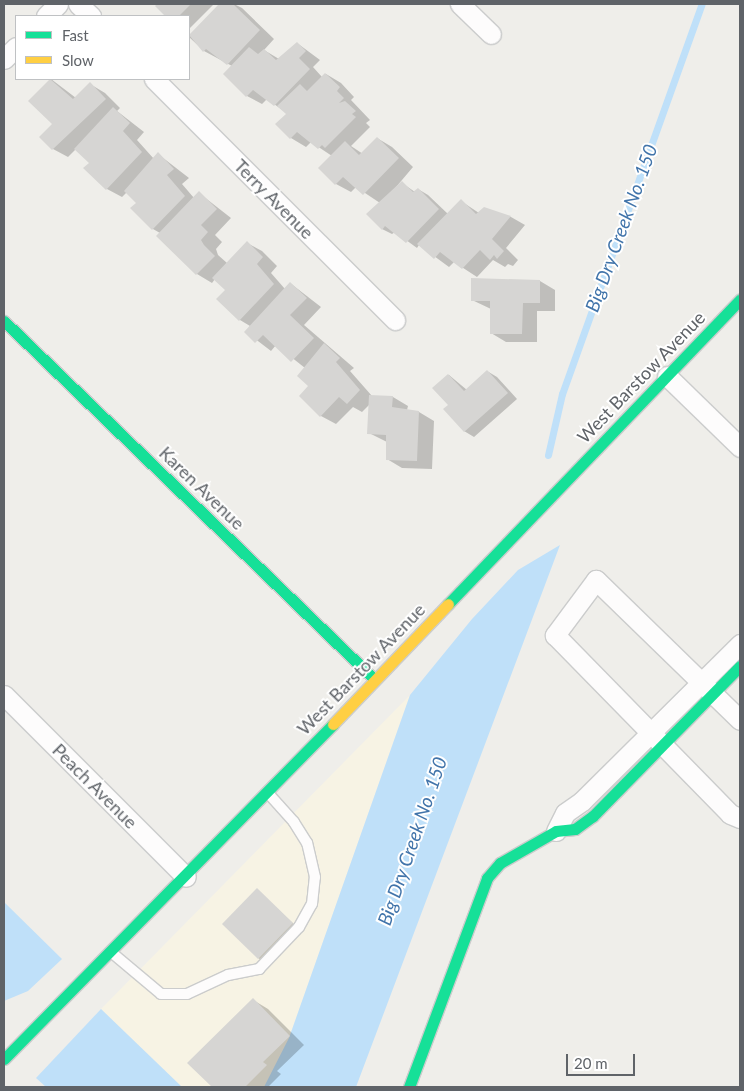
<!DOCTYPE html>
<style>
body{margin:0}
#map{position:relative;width:744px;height:1091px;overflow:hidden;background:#efeeea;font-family:Lato,sans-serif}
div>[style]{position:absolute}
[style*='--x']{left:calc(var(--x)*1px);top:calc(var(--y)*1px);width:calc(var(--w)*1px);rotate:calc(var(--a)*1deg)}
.commercial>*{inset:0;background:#f7f3e4}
.water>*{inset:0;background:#bfe0f9}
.shadow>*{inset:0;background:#0003}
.stream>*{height:7px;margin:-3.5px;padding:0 3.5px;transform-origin:3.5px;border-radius:3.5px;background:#bfe0f9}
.building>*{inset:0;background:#d6d5d3}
.roads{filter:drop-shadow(1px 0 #cbcccc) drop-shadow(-1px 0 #cbcccc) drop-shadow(0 1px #cbcccc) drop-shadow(0 -1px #cbcccc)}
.lane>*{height:10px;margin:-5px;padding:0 5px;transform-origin:5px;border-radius:5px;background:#fdfcfc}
.street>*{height:19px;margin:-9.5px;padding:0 9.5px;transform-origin:9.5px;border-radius:9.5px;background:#fdfcfc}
.fast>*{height:11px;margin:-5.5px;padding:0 5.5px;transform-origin:5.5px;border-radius:5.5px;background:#16e098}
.slow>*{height:11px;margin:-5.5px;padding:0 5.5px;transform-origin:5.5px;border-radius:5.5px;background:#ffcf43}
span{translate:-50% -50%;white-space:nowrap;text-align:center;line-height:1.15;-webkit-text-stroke:4px #fff;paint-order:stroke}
.street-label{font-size:18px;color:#5f6368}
.water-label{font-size:19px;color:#4174aa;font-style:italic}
.frame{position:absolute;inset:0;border:5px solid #5f6368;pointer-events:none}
.legend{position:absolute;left:15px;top:15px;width:175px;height:65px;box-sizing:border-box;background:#fff;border:1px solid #bfc1c3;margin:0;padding:6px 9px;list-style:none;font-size:15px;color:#5f6368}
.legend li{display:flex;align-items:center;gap:10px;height:25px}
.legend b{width:25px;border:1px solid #bfc1c3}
.scale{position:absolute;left:566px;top:1054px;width:69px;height:22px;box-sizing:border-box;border:2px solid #5f6368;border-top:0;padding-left:6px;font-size:15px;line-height:18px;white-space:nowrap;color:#5f6368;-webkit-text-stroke:4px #fff;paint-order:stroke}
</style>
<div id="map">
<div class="commercial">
<div style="clip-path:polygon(410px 695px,289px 1038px,264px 1087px,182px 1087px,101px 1009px)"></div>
</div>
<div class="water">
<div style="clip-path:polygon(560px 545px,356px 1087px,264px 1087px,289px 1038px,410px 695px,472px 619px,518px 570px)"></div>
<div style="clip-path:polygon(4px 902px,62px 959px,28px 991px,4px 1001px)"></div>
<div style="clip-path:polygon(101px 1009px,182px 1087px,46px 1087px,36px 1078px)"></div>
</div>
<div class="shadow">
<div style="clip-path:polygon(159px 4px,214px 4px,189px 29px,189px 16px,167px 16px,157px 6px)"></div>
<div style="clip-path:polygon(222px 4px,234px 4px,242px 8px,274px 39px,264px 50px,279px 59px,297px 43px,320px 60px,313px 67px,322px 77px,326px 74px,341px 83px,354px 97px,351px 100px,370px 120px,366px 123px,370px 127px,351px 146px,363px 154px,377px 138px,392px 147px,413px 167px,391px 193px,402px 183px,415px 192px,418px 189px,428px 195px,448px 214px,461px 201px,479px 213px,484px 208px,511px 217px,525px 225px,506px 248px,518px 260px,513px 266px,508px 264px,505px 267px,493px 260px,477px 277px,454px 262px,449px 267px,419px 245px,417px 248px,395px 232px,392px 234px,382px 229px,380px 203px,356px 187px,351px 192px,336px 184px,332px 156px,311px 142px,306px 147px,291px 138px,277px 124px,288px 114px,267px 99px,262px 104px,247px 96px,232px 66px,204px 51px,189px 37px)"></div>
<div style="clip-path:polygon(51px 79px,76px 98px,90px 84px,105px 93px,120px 108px,117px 111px,144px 132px,137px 140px,154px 159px,158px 154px,189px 178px,182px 184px,194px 198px,199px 193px,231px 218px,215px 235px,222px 242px,216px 249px,218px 255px,227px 263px,247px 243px,262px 251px,277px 266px,271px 273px,285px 289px,290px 283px,321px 307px,304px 325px,354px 368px,350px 371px,372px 396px,393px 397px,408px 406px,407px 410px,419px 412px,434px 421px,432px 469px,402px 468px,387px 459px,387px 442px,369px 433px,370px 404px,362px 412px,353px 407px,336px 424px,321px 416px,305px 368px,276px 345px,271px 351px,246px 332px,250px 326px,240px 320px,226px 290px,215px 279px,212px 283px,197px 274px,157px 236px,160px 233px,153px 229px,137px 203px,127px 192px,122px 197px,107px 189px,90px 163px,76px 149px,68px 157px,53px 149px,54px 124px,30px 101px)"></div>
<div style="clip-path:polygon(540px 281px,555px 290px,555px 311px,537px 311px,537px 342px,506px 342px,491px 333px,491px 309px,472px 300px)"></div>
<div style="clip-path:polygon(487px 371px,497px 377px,517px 399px,474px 437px,464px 431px,449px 405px,449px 375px,467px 390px)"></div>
<div style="clip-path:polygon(257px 890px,297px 927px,263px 961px,258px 958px)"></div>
<div style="clip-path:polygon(253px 1000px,268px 1009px,304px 1045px,277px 1071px,281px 1074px,268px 1087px,213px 1087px,189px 1063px)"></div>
</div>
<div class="stream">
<div style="--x:548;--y:455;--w:63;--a:-77.1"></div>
<div style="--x:562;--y:394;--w:414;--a:-70.3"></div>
</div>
<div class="building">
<div style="clip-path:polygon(157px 4px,191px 4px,179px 16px,165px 16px,155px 6px)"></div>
<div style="clip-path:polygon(233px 4px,260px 30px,227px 65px,206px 49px,203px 52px,189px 35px,218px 5px)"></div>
<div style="clip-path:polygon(297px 42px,306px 51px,299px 58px,310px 69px,274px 106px,253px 90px,246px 97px,223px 74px,249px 47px,258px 54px,264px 49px,276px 60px)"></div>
<div style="clip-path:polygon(325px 73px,340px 87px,337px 91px,344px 98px,339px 103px,345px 101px,356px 111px,352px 114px,356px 117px,325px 148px,322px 145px,318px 149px,297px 132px,290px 139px,275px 124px,286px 114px,277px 106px,300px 84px,307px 91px)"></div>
<div style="clip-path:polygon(50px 79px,73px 99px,90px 82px,106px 99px,52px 150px,39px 137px,52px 124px,28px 101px)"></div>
<div style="clip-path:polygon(113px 107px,130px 123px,123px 131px,142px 152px,106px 190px,83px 168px,89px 163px,74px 149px)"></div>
<div style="clip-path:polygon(377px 137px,399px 158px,363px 195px,343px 177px,335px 185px,318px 168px,345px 141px,359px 155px)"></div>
<div style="clip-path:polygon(158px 152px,174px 169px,167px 175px,185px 196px,152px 230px,130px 208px,136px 203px,124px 191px)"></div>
<div style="clip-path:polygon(402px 181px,413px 192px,418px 188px,439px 209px,406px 243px,385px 226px,382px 230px,366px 214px)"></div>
<div style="clip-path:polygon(199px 191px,217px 209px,201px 225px,208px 232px,201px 240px,204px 245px,215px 256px,196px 275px,156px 236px)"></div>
<div style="clip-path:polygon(461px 199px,476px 214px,484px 207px,511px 216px,492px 239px,504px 251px,497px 259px,494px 255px,490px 260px,480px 250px,462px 269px,440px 252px,434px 259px,417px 244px)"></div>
<div style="clip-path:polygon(247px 241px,263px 257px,257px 264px,274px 284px,239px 321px,216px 299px,225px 290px,212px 278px)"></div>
<div style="clip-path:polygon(471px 278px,540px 280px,540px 303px,523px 303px,522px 334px,490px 334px,490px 301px,471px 301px)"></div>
<div style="clip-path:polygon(290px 282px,307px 298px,290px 315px,314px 338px,291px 362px,263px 335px,255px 343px,244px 332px)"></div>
<div style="clip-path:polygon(324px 343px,340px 358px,336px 362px,360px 390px,347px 404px,339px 397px,320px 417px,299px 396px,308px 386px,297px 376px)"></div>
<div style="clip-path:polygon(487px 370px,508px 393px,464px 432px,443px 409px,448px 405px,432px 388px,448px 374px,464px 391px)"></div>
<div style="clip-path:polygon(369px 395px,393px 396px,392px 407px,419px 411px,417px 461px,386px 460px,386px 435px,367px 434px)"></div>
<div style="clip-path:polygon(257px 888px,293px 923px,258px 959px,222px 924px)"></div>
<div style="clip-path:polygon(253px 998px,290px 1036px,263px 1062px,267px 1065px,245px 1087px,212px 1087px,187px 1063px)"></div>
</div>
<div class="roads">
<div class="lane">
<div style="--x:111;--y:952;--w:65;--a:40"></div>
<div style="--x:161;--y:994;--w:26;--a:0"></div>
<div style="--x:187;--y:994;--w:45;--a:-24.9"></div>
<div style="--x:228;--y:975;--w:32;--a:-11"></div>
<div style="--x:259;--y:969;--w:58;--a:-46.4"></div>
<div style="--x:299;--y:927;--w:26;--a:-61"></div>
<div style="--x:312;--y:904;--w:27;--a:-84"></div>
<div style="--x:315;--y:877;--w:35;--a:-103"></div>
<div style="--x:307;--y:843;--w:25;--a:-122"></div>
<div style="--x:294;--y:822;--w:39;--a:-132"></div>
</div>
<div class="street">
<div style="--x:78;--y:4;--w:18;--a:43"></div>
<div style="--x:460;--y:4;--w:43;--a:44.1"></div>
<div style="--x:46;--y:16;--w:17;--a:-45"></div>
<div style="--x:4;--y:59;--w:17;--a:-45"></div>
<div style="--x:154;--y:79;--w:341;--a:45"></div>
<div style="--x:667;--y:376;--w:102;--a:44.2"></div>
<div style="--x:4;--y:695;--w:257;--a:45"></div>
<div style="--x:740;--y:720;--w:201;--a:-135.8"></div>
<div style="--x:596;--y:580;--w:69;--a:126.7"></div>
<div style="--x:555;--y:635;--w:250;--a:45.6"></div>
<div style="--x:730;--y:814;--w:11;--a:22"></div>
<div style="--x:556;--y:831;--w:20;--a:-63"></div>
<div style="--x:565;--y:813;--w:21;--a:-35"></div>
<div style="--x:582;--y:801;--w:223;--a:-44.8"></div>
</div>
<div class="fast">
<div style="--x:4;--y:321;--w:516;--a:44.06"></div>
<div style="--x:448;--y:604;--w:422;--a:-46.2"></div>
<div style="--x:4;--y:1059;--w:470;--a:-45.5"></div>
<div style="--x:409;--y:1087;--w:223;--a:-69.5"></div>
<div style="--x:487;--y:878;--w:20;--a:-49"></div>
<div style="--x:500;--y:863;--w:64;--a:-29.7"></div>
<div style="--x:556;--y:831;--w:19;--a:-6"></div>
<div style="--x:575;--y:829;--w:22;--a:-36"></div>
<div style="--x:593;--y:816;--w:210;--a:-45.6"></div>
</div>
<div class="slow">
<div style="--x:333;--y:724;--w:166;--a:-46.2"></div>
</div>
</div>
<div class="street-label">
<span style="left:274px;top:199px;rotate:45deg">Terry Avenue</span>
<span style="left:641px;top:377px;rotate:-46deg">West Barstow Avenue</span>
<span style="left:202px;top:488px;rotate:44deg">Karen Avenue</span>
<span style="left:361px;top:669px;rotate:-46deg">West Barstow Avenue</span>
<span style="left:95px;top:786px;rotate:45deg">Peach Avenue</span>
</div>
<div class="water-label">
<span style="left:621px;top:228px;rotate:-70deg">Big Dry Creek No. 150</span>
<span style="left:412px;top:841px;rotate:-71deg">Big Dry Creek No. 150</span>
</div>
<div class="frame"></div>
<ul class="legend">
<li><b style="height:6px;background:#16e098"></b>Fast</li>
<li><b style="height:6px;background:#ffcf43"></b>Slow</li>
</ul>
<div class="scale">20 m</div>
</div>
